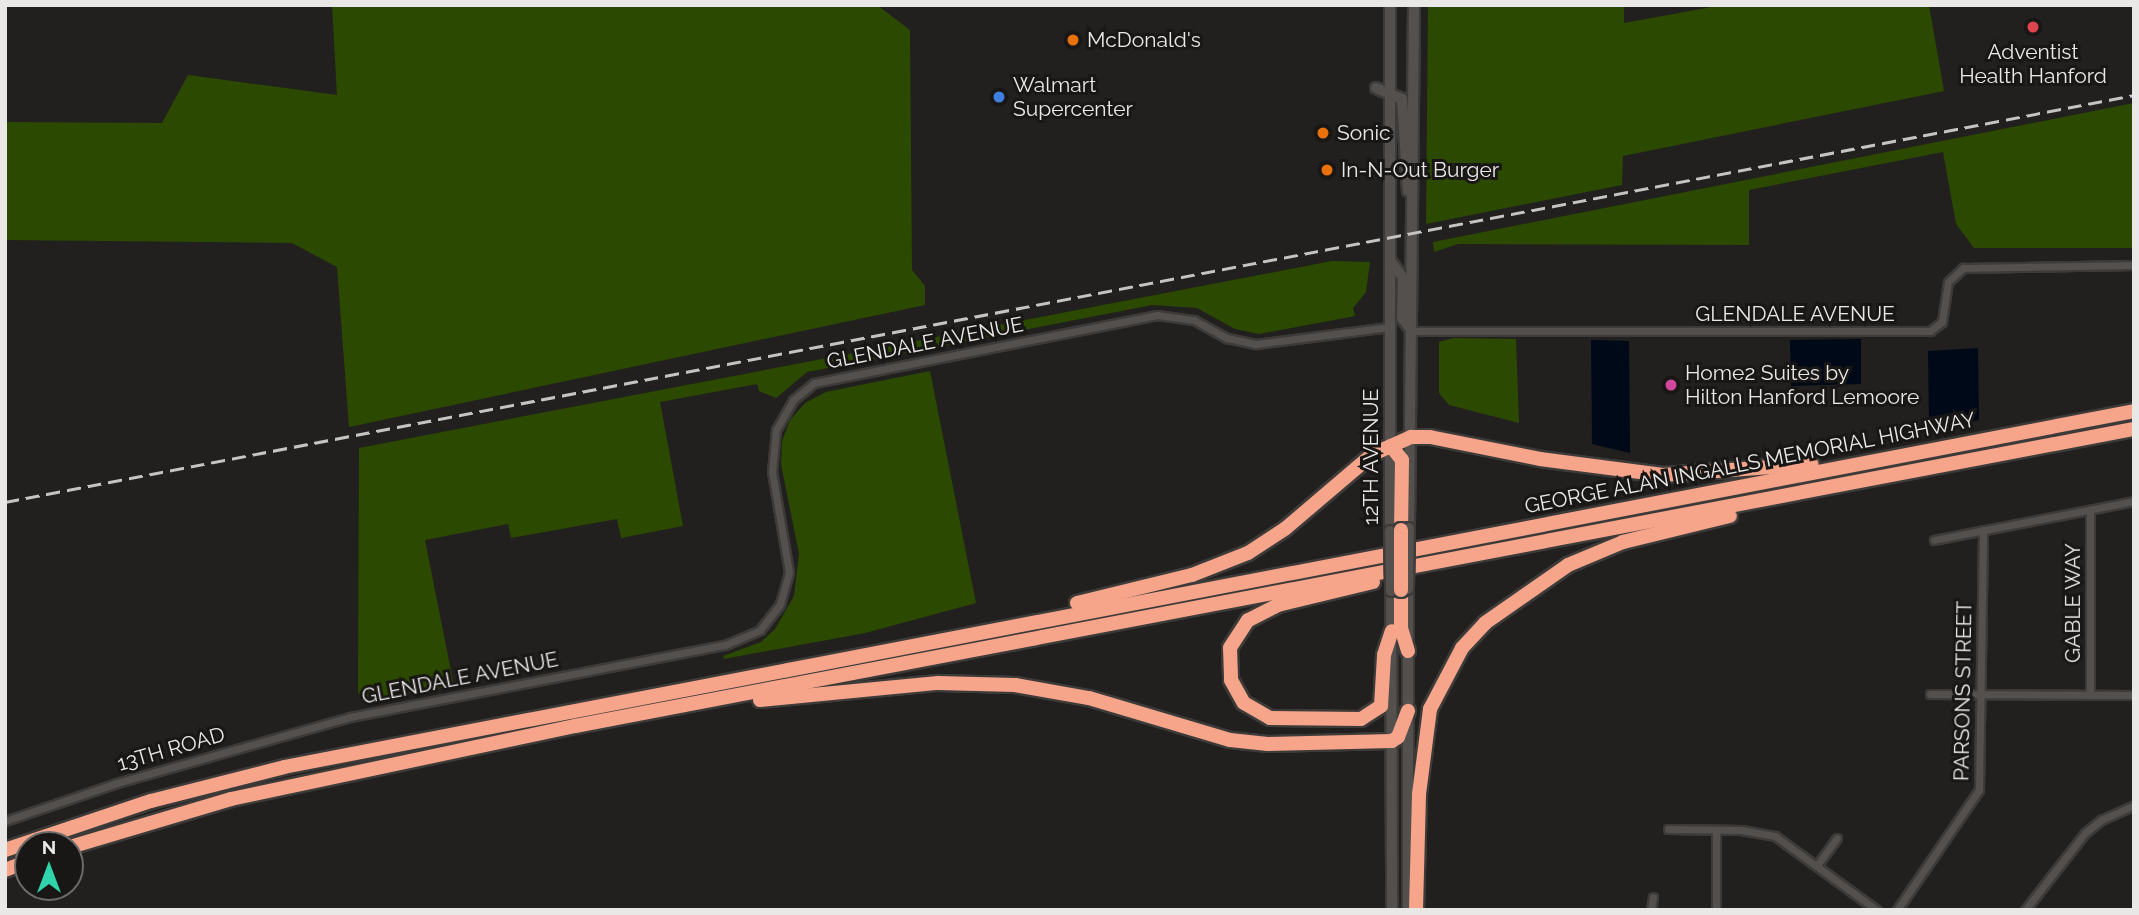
<!DOCTYPE html>
<style>
body{margin:0}
#map{position:relative;width:2139px;height:915px;overflow:hidden;background:#22201e;font-family:Raleway,sans-serif}
div>[style]{position:absolute}
[style*='--x']{left:calc(var(--x)*1px);top:calc(var(--y)*1px);width:calc(var(--w)*1px);rotate:calc(var(--a)*1deg)}
.green>*{inset:0;background:#2b4a00}
.water>*{inset:0;background:#000917}
.roads{filter:drop-shadow(2px 0 #3d3b39) drop-shadow(-2px 0 #3d3b39) drop-shadow(0 2px #3d3b39) drop-shadow(0 -2px #3d3b39)}
.street>*{height:7px;margin:-3.5px;padding:0 3.5px;transform-origin:3.5px;border-radius:3.5px;background:#53504e}
.secondary>*{height:10px;margin:-5px;padding:0 5px;transform-origin:5px;border-radius:5px;background:#53504e}
.highway>*{height:14px;margin:-7px;padding:0 7px;transform-origin:7px;border-radius:7px;background:#f6a48a}
.rail>*{height:2.5px;margin-top:-1.25px;transform-origin:0;background:repeating-linear-gradient(90deg,#c6c4c3 0 14px,transparent 0 21px)}
.bridges{filter:drop-shadow(2px 0 #3d3b39) drop-shadow(-2px 0 #3d3b39) drop-shadow(0 2px #3d3b39) drop-shadow(0 -2px #3d3b39)}
.secondary-bridge>*{height:10px;margin:-5px;padding:0 5px;transform-origin:5px;border-radius:5px;background:#53504e}
.highway-bridge>*{height:14px;margin:-7px;padding:0 7px;transform-origin:7px;border-radius:7px;background:#f6a48a}
.dots>*{width:19px;height:19px;translate:-50% -50%;box-sizing:border-box;border:4px solid #191715;border-radius:50%}
span{translate:-50% -50%;white-space:nowrap;text-align:center;line-height:1.15;-webkit-text-stroke:6px #191715;paint-order:stroke}
.poi-label{font-size:21px;color:#eae8e7}
.left{translate:0 -50%;text-align:left}
.street-label{font-size:21px;color:#eae8e7}
.frame{position:absolute;inset:0;border:7px solid #eae8e7;pointer-events:none}
.north{position:absolute;left:14px;top:831px;width:70px;height:70px;box-sizing:border-box;background:#191715;border:2px solid #6d6b69;border-radius:50%;rotate:0deg;font-size:19px;font-weight:700;line-height:28px;text-align:center;color:#eae8e7}
.north::after{content:'';display:block;margin:auto;width:24px;height:32px;background:#30d4aa;clip-path:polygon(50% 0,100% 100%,50% 72%,0 100%)}
</style>
<div id="map">
<div class="green">
<div style="clip-path:polygon(332px 5px,877px 5px,910px 30px,912px 270px,925px 286px,925px 305px,349px 427px,337px 267px,292px 243px,5px 240px,5px 122px,162px 123px,188px 75px,337px 95px)"></div>
<div style="clip-path:polygon(1428px 5px,1624px 5px,1624px 23px,1723px 5px,1929px 5px,1944px 91px,1623px 156px,1622px 185px,1426px 224px)"></div>
<div style="clip-path:polygon(2134px 103px,2134px 248px,1974px 248px,1956px 224px,1943px 152px,1749px 190px,1749px 245px,1458px 244px,1434px 252px,1433px 242px)"></div>
<div style="clip-path:polygon(1332px 261px,1370px 262px,1366px 292px,1353px 308px,1355px 316px,1259px 334px,1235px 329px,1197px 308px,1152px 305px,807px 372px,776px 398px,759px 391px,757px 384px,660px 402px,683px 526px,621px 538px,617px 519px,511px 538px,508px 524px,425px 540px,454px 686px,367px 700px,358px 693px,359px 448px)"></div>
<div style="clip-path:polygon(1453px 338px,1516px 339px,1519px 423px,1449px 405px,1439px 393px,1439px 342px)"></div>
<div style="clip-path:polygon(930px 371px,976px 603px,865px 633px,724px 659px,723px 656px,761px 642px,775px 629px,794px 596px,799px 554px,781px 464px,782px 441px,790px 420px,805px 403px,826px 392px)"></div>
</div>
<div class="water">
<div style="clip-path:polygon(1861px 339px,1861px 384px,1791px 386px,1790px 340px)"></div>
<div style="clip-path:polygon(1591px 340px,1629px 341px,1630px 453px,1592px 444px)"></div>
<div style="clip-path:polygon(1978px 348px,1979px 420px,1929px 429px,1928px 351px)"></div>
</div>
<div class="roads">
<div class="street">
<div style="--x:1412;--y:331;--w:518;--a:0"></div>
<div style="--x:1930;--y:331;--w:15;--a:-37"></div>
<div style="--x:1942;--y:322;--w:40;--a:-81.5"></div>
<div style="--x:1948;--y:282;--w:21;--a:-43"></div>
<div style="--x:1963;--y:268;--w:171;--a:-1"></div>
<div style="--x:2090;--y:511;--w:184;--a:90"></div>
<div style="--x:1934;--y:540;--w:204;--a:-11"></div>
<div style="--x:1930;--y:694;--w:204;--a:0.3"></div>
<div style="--x:5;--y:821;--w:118;--a:-18.7"></div>
<div style="--x:117;--y:783;--w:242;--a:-15.8"></div>
<div style="--x:350;--y:717;--w:382;--a:-10.9"></div>
<div style="--x:725;--y:645;--w:38;--a:-23"></div>
<div style="--x:760;--y:630;--w:33;--a:-52"></div>
<div style="--x:780;--y:604;--w:33;--a:-74"></div>
<div style="--x:789;--y:572;--w:101;--a:-99.6"></div>
<div style="--x:772;--y:472;--w:42;--a:-84.6"></div>
<div style="--x:776;--y:430;--w:34;--a:-60"></div>
<div style="--x:793;--y:400;--w:27;--a:-39"></div>
<div style="--x:814;--y:383;--w:350;--a:-11.2"></div>
<div style="--x:1157;--y:315;--w:37;--a:8"></div>
<div style="--x:1194;--y:320;--w:38;--a:29"></div>
<div style="--x:1227;--y:338;--w:30;--a:12"></div>
<div style="--x:1256;--y:344;--w:134;--a:-7.3"></div>
<div style="--x:1668;--y:829;--w:73;--a:0.8"></div>
<div style="--x:1741;--y:830;--w:35;--a:10"></div>
<div style="--x:1775;--y:836;--w:126;--a:36"></div>
<div style="--x:1818;--y:864;--w:32;--a:-54"></div>
<div style="--x:1651;--y:910;--w:13;--a:-81"></div>
<div style="--x:1716;--y:910;--w:80;--a:-90"></div>
<div style="--x:1897;--y:910;--w:145;--a:-55.7"></div>
<div style="--x:1979;--y:790;--w:260;--a:-89.1"></div>
<div style="--x:2025;--y:910;--w:98;--a:-52.1"></div>
<div style="--x:2085;--y:833;--w:21;--a:-39"></div>
<div style="--x:2101;--y:820;--w:36;--a:-24"></div>
</div>
<div class="secondary">
<div style="--x:1390;--y:5;--w:526;--a:90"></div>
<div style="--x:1376;--y:88;--w:28;--a:23"></div>
<div style="--x:1402;--y:99;--w:92;--a:86.3"></div>
<div style="--x:1391;--y:262;--w:20;--a:53"></div>
<div style="--x:1403;--y:278;--w:40;--a:91.4"></div>
<div style="--x:1402;--y:318;--w:16;--a:52"></div>
<div style="--x:1409;--y:528;--w:523;--a:-89.45"></div>
<div style="--x:1391;--y:591;--w:319;--a:89.8"></div>
<div style="--x:1408;--y:910;--w:321;--a:-90"></div>
</div>
<div class="highway">
<div style="--x:1391;--y:446;--w:18;--a:52"></div>
<div style="--x:1402;--y:460;--w:70;--a:90.8"></div>
<div style="--x:1373;--y:582;--w:98;--a:166.4"></div>
<div style="--x:1278;--y:605;--w:34;--a:153"></div>
<div style="--x:1248;--y:620;--w:33;--a:123"></div>
<div style="--x:1230;--y:648;--w:32;--a:88"></div>
<div style="--x:1231;--y:680;--w:26;--a:61"></div>
<div style="--x:1244;--y:703;--w:30;--a:30"></div>
<div style="--x:1270;--y:718;--w:91;--a:0.6"></div>
<div style="--x:1361;--y:719;--w:24;--a:-33"></div>
<div style="--x:1381;--y:706;--w:51;--a:-86.6"></div>
<div style="--x:1384;--y:655;--w:25;--a:-72"></div>
<div style="--x:1401;--y:590;--w:38;--a:90"></div>
<div style="--x:1401;--y:628;--w:24;--a:73"></div>
<div style="--x:1077;--y:603;--w:118;--a:-13.7"></div>
<div style="--x:1192;--y:575;--w:60;--a:-21.4"></div>
<div style="--x:1248;--y:553;--w:45;--a:-33.3"></div>
<div style="--x:1286;--y:528;--w:114;--a:-40.4"></div>
<div style="--x:1373;--y:454;--w:42;--a:-24.1"></div>
<div style="--x:1411;--y:437;--w:19;--a:0"></div>
<div style="--x:1430;--y:437;--w:112;--a:11.3"></div>
<div style="--x:1540;--y:459;--w:124;--a:7.4"></div>
<div style="--x:1663;--y:475;--w:149;--a:-4.2"></div>
<div style="--x:760;--y:700;--w:179;--a:-5.5"></div>
<div style="--x:938;--y:683;--w:77;--a:1.5"></div>
<div style="--x:1015;--y:685;--w:75;--a:10"></div>
<div style="--x:1089;--y:698;--w:147;--a:16.6"></div>
<div style="--x:1230;--y:740;--w:38;--a:6"></div>
<div style="--x:1268;--y:744;--w:124;--a:-1.4"></div>
<div style="--x:1392;--y:741;--w:7;--a:-34"></div>
<div style="--x:1398;--y:737;--w:28;--a:-69"></div>
<div style="--x:70;--y:847;--w:168;--a:-16.6"></div>
<div style="--x:231;--y:799;--w:352;--a:-12"></div>
<div style="--x:575;--y:726;--w:1587;--a:-10.79"></div>
<div style="--x:5;--y:850;--w:154;--a:-18.6"></div>
<div style="--x:151;--y:801;--w:137;--a:-14.3"></div>
<div style="--x:284;--y:767;--w:1884;--a:-10.89"></div>
<div style="--x:5;--y:870;--w:25;--a:-21"></div>
<div style="--x:1416;--y:910;--w:116;--a:-88.5"></div>
<div style="--x:1419;--y:794;--w:86;--a:-82.6"></div>
<div style="--x:1430;--y:709;--w:69;--a:-62.3"></div>
<div style="--x:1462;--y:648;--w:34;--a:-47"></div>
<div style="--x:1485;--y:623;--w:101;--a:-34.9"></div>
<div style="--x:1568;--y:565;--w:60;--a:-22.7"></div>
<div style="--x:1623;--y:542;--w:110;--a:-13.7"></div>
</div>
</div>
<div class="rail">
<div style="--x:5;--y:502;--w:2168;--a:-10.82"></div>
</div>
<div class="bridges">
<div class="secondary-bridge">
<div style="--x:1390;--y:531;--w:60;--a:89"></div>
<div style="--x:1408;--y:589;--w:61;--a:-89.1"></div>
</div>
<div class="highway-bridge">
<div style="--x:1401;--y:530;--w:60;--a:90"></div>
</div>
</div>
<div class="dots">
<div style="left:2033px;top:27px;background:#e0444e"></div>
<div style="left:1073px;top:40px;background:#e8710a"></div>
<div style="left:999px;top:97px;background:#3f7fe0"></div>
<div style="left:1323px;top:133px;background:#e8710a"></div>
<div style="left:1327px;top:170px;background:#e8710a"></div>
<div style="left:1671px;top:385px;background:#d1479c"></div>
</div>
<div class="poi-label">
<span class="left" style="left:1087px;top:40px">McDonald's</span>
<span style="left:2033px;top:64px">Adventist<br>Health Hanford</span>
<span class="left" style="left:1013px;top:97px">Walmart<br>Supercenter</span>
<span class="left" style="left:1337px;top:133px">Sonic</span>
<span class="left" style="left:1341px;top:170px">In-N-Out Burger</span>
<span class="left" style="left:1685px;top:385px">Home2 Suites by<br>Hilton Hanford Lemoore</span>
</div>
<div class="street-label">
<span style="left:1795px;top:314px">GLENDALE AVENUE</span>
<span style="left:925px;top:343px;rotate:-11deg">GLENDALE AVENUE</span>
<span style="left:1371px;top:457px;rotate:-90deg">12TH AVENUE</span>
<span style="left:1750px;top:463px;rotate:-11deg">GEORGE ALAN INGALLS MEMORIAL HIGHWAY</span>
<span style="left:2073px;top:603px;rotate:-90deg">GABLE WAY</span>
<span style="left:460px;top:678px;rotate:-11deg">GLENDALE AVENUE</span>
<span style="left:1963px;top:691px;rotate:-89deg">PARSONS STREET</span>
<span style="left:171px;top:749px;rotate:-16deg">13TH ROAD</span>
</div>
<div class="frame"></div>
<div class="north">N</div>
</div>
